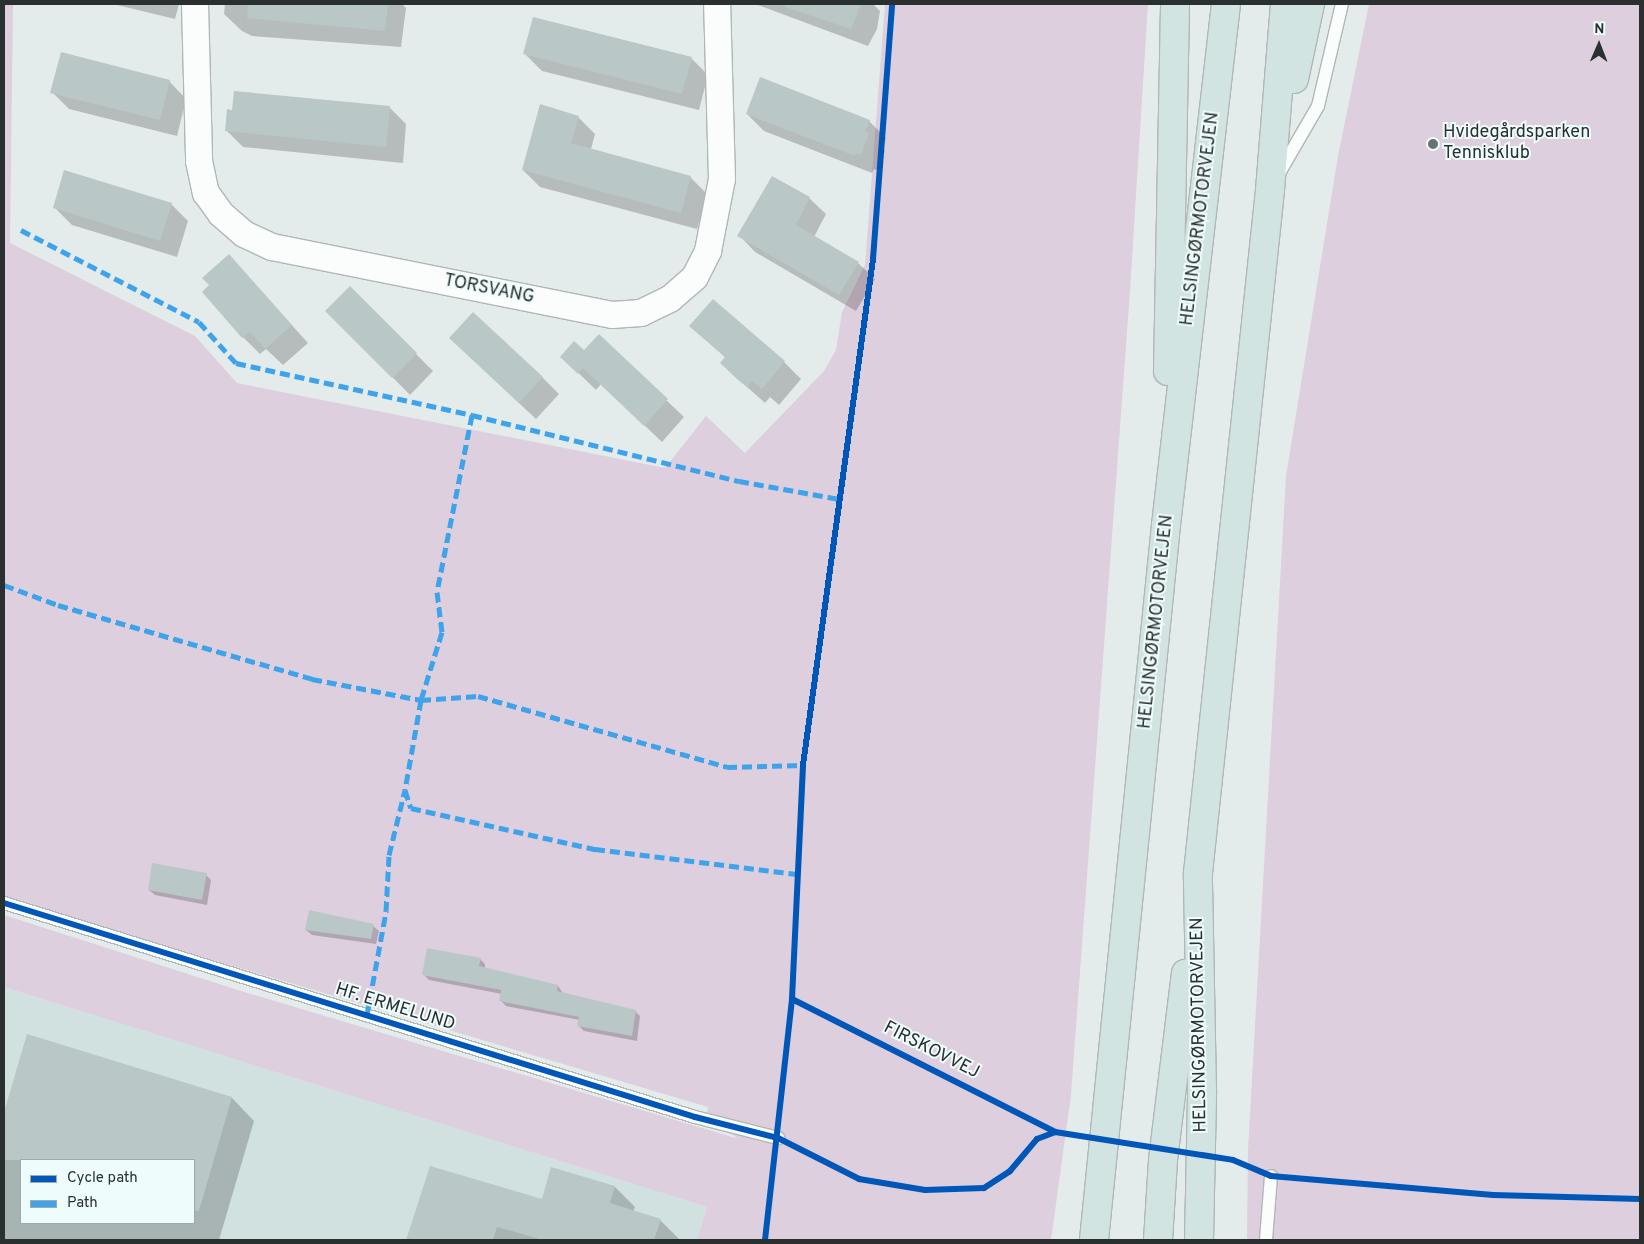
<!DOCTYPE html>
<meta charset="utf-8">
<style>
body{margin:0}
#map{position:relative;width:1644px;height:1244px;overflow:hidden;background:#e4eceb;font-family:Overpass,sans-serif}
div>[style]{position:absolute}
[style*='--x']{left:calc(var(--x)*1px);top:calc(var(--y)*1px);width:calc(var(--w)*1px);rotate:calc(var(--a)*1deg)}
.built>*{inset:0;background:#d1e1e0}
.green>*{inset:0;background:#ddcfdd}
.shadow>*{inset:0;background:#0003}
.building>*{inset:0;background:#b9c7c6}
.roads{filter:drop-shadow(1px 0 #b0b7b6) drop-shadow(-1px 0 #b0b7b6) drop-shadow(0 1px #b0b7b6) drop-shadow(0 -1px #b0b7b6)}
.lane>*{height:12px;margin:-6px;padding:0 6px;transform-origin:6px;border-radius:6px;background:#fbfcfc}
.street>*{height:26px;margin:-13px;padding:0 13px;transform-origin:13px;border-radius:13px;background:#fbfcfc}
.highway>*{height:28px;margin:-14px;padding:0 14px;transform-origin:14px;border-radius:14px;background:#d1e4e2}
.quiet>*{height:5px;margin-top:-2.5px;transform-origin:0;background:repeating-linear-gradient(90deg,#3ea3eb 0 10px,transparent 0 15px)}
.cycleway>*{height:6px;margin:-3px;padding:0 3px;transform-origin:3px;border-radius:3px;background:#0057b8}
.dots>*{width:14px;height:14px;translate:-50% -50%;box-sizing:border-box;border:2px solid #eefcfb;border-radius:50%}
span{translate:-50% -50%;white-space:nowrap;text-align:center;line-height:1.15;-webkit-text-stroke:4px #eefcfb;paint-order:stroke}
.poi-label{font-size:18px;color:#2a2f2f}
.left{translate:0 -50%;text-align:left}
.street-label{font-size:18px;color:#2a2f2f}
.frame{position:absolute;inset:0;border:5px solid #2a2f2f;pointer-events:none}
.legend{position:absolute;left:20px;top:1159px;width:175px;height:65px;box-sizing:border-box;background:#eefcfb;border:1px solid #a0aaa9;margin:0;padding:6px 9px;list-style:none;font-size:15px;color:#2a2f2f}
.legend li{display:flex;align-items:center;gap:10px;height:25px}
.legend b{width:25px;border:1px solid #a0aaa9}
.north{position:absolute;left:1574px;top:20px;width:50px;height:50px;-webkit-text-stroke:4px #eefcfb;paint-order:stroke;rotate:1deg;font-size:14px;font-weight:700;line-height:20px;text-align:center;color:#2a2f2f}
.north::after{content:'';display:block;margin:auto;width:18px;height:22px;background:#2a2f2f;clip-path:polygon(50% 0,100% 100%,50% 72%,0 100%)}
</style>
<div id="map">
<div class="built">
<div style="clip-path:polygon(evenodd,4px 987px,707px 1207px,697px 1240px,4px 1240px,4px 987px,21px 1160px,194px 1160px,194px 1223px,21px 1223px,21px 1160px)"></div>
</div>
<div class="green">
<div style="clip-path:polygon(4px 4px,13px 4px,10px 243px,195px 336px,237px 383px,665px 468px,706px 416px,745px 453px,824px 371px,836px 350px,842px 312px,865px 265px,885px 4px,1148px 4px,1130px 291px,1071px 1095px,1051px 1240px,697px 1240px,707px 1207px,4px 987px,4px 915px,241px 991px,739px 1139px,706px 1119px,708px 1107px,4px 898px)"></div>
<div style="clip-path:polygon(1369px 4px,1640px 4px,1640px 1240px,1247px 1240px,1248px 1150px,1286px 476px,1338px 156px)"></div>
</div>
<div class="shadow">
<div style="clip-path:polygon(113px 4px,179px 4px,175px 19px)"></div>
<div style="clip-path:polygon(225px 4px,402px 4px,406px 8px,401px 47px,252px 36px,242px 31px,224px 14px)"></div>
<div style="clip-path:polygon(755px 4px,873px 4px,880px 11px,877px 29px,868px 46px)"></div>
<div style="clip-path:polygon(525px 54px,691px 58px,708px 75px,699px 110px,542px 71px)"></div>
<div style="clip-path:polygon(169px 81px,186px 99px,177px 136px,69px 109px,52px 92px)"></div>
<div style="clip-path:polygon(389px 107px,406px 124px,403px 163px,243px 147px,226px 130px)"></div>
<div style="clip-path:polygon(747px 114px,869px 121px,886px 138px,882px 148px,885px 151px,878px 171px,874px 169px,872px 173px,764px 131px)"></div>
<div style="clip-path:polygon(578px 117px,595px 134px,591px 149px,690px 177px,707px 194px,697px 229px,540px 187px,523px 170px)"></div>
<div style="clip-path:polygon(809px 198px,826px 214px,814px 237px,858px 263px,875px 279px,856px 311px,755px 252px,739px 235px)"></div>
<div style="clip-path:polygon(171px 204px,188px 221px,177px 257px,72px 225px,55px 208px)"></div>
<div style="clip-path:polygon(229px 256px,308px 343px,283px 365px,266px 349px,260px 354px,243px 337px,211px 285px)"></div>
<div style="clip-path:polygon(350px 288px,433px 371px,410px 395px,327px 311px)"></div>
<div style="clip-path:polygon(691px 326px,784px 362px,801px 379px,779px 405px,770px 397px,765px 403px,739px 380px,726px 358px)"></div>
<div style="clip-path:polygon(599px 336px,684px 417px,662px 442px,601px 384px,596px 390px,562px 357px,584px 352px)"></div>
<div style="clip-path:polygon(468px 355px,542px 377px,559px 394px,536px 419px)"></div>
<div style="clip-path:polygon(206px 875px,211px 880px,207px 905px,155px 895px,149px 890px)"></div>
<div style="clip-path:polygon(373px 926px,379px 931px,376px 944px,312px 935px,306px 930px)"></div>
<div style="clip-path:polygon(480px 959px,485px 964px,485px 969px,558px 986px,563px 993px,635px 1011px,640px 1016px,637px 1041px,584px 1031px,579px 1026px,580px 1020px,506px 1006px,500px 1000px,502px 994px,429px 980px,424px 975px)"></div>
<div style="clip-path:polygon(evenodd,28px 1035px,232px 1098px,254px 1121px,219px 1240px,4px 1240px,4px 1117px,28px 1035px,21px 1160px,194px 1160px,194px 1223px,21px 1223px,21px 1160px)"></div>
<div style="clip-path:polygon(431px 1168px,542px 1201px,552px 1168px,615px 1187px,635px 1207px,633px 1212px,660px 1220px,680px 1240px,408px 1240px)"></div>
</div>
<div class="building">
<div style="clip-path:polygon(248px 4px,388px 4px,385px 31px,247px 18px)"></div>
<div style="clip-path:polygon(785px 4px,861px 4px,851px 29px,785px 7px)"></div>
<div style="clip-path:polygon(533px 17px,692px 57px,682px 94px,523px 54px)"></div>
<div style="clip-path:polygon(61px 52px,170px 80px,160px 120px,50px 93px)"></div>
<div style="clip-path:polygon(760px 77px,870px 120px,865px 132px,869px 133px,861px 155px,856px 153px,855px 156px,746px 114px)"></div>
<div style="clip-path:polygon(234px 91px,390px 106px,386px 147px,225px 131px,227px 109px,232px 110px)"></div>
<div style="clip-path:polygon(540px 104px,579px 116px,571px 143px,691px 176px,681px 213px,522px 170px)"></div>
<div style="clip-path:polygon(64px 170px,172px 203px,160px 241px,53px 208px)"></div>
<div style="clip-path:polygon(772px 176px,810px 197px,796px 225px,859px 262px,839px 295px,737px 236px)"></div>
<div style="clip-path:polygon(229px 254px,292px 325px,265px 349px,250px 332px,242px 338px,202px 292px,209px 285px,202px 278px)"></div>
<div style="clip-path:polygon(350px 286px,417px 353px,392px 378px,325px 311px)"></div>
<div style="clip-path:polygon(713px 299px,785px 361px,762px 389px,752px 381px,747px 387px,737px 379px,720px 363px,725px 357px,689px 326px)"></div>
<div style="clip-path:polygon(473px 312px,543px 377px,519px 403px,449px 338px)"></div>
<div style="clip-path:polygon(599px 334px,668px 399px,644px 426px,583px 368px,578px 374px,560px 357px,574px 341px,584px 350px)"></div>
<div style="clip-path:polygon(152px 863px,207px 873px,202px 900px,148px 890px)"></div>
<div style="clip-path:polygon(309px 910px,374px 924px,371px 939px,305px 930px)"></div>
<div style="clip-path:polygon(427px 948px,481px 958px,479px 966px,558px 985px,557px 991px,636px 1010px,632px 1036px,577px 1026px,579px 1017px,499px 1001px,501px 990px,422px 975px)"></div>
<div style="clip-path:polygon(27px 1034px,232px 1097px,199px 1211px,194px 1210px,194px 1160px,4px 1160px,4px 1112px)"></div>
<div style="clip-path:polygon(430px 1166px,542px 1199px,551px 1167px,615px 1186px,610px 1203px,661px 1219px,654px 1240px,543px 1240px,497px 1227px,493px 1240px,406px 1240px)"></div>
</div>
<div class="roads">
<div class="lane">
<div style="--x:1278;--y:175;--w:80;--a:-59.9"></div>
<div style="--x:1318;--y:106;--w:105;--a:-76.8"></div>
<div style="--x:4;--y:903;--w:723;--a:17.21"></div>
<div style="--x:695;--y:1117;--w:86;--a:14.2"></div>
<div style="--x:1266;--y:1240;--w:64;--a:-85.5"></div>
</div>
<div class="street">
<div style="--x:195;--y:4;--w:157;--a:88.5"></div>
<div style="--x:199;--y:161;--w:33;--a:78"></div>
<div style="--x:206;--y:193;--w:26;--a:54"></div>
<div style="--x:221;--y:214;--w:30;--a:41"></div>
<div style="--x:244;--y:234;--w:31;--a:25"></div>
<div style="--x:272;--y:247;--w:347;--a:11.3"></div>
<div style="--x:612;--y:315;--w:29;--a:-4"></div>
<div style="--x:641;--y:313;--w:32;--a:-26"></div>
<div style="--x:670;--y:299;--w:33;--a:-41"></div>
<div style="--x:695;--y:277;--w:29;--a:-63"></div>
<div style="--x:708;--y:251;--w:73;--a:-79"></div>
<div style="--x:722;--y:179;--w:175;--a:-91.6"></div>
</div>
<div class="highway">
<div style="--x:1294;--y:79;--w:77;--a:-78"></div>
<div style="--x:1168;--y:371;--w:367;--a:-88.9"></div>
<div style="--x:1094;--y:1240;--w:719;--a:-84.25"></div>
<div style="--x:1166;--y:525;--w:524;--a:-83.43"></div>
<div style="--x:1158;--y:1240;--w:80;--a:-86.4"></div>
<div style="--x:1163;--y:1160;--w:188;--a:-83"></div>
<div style="--x:1199;--y:1240;--w:149;--a:-88.8"></div>
<div style="--x:1202;--y:1091;--w:218;--a:-91.1"></div>
<div style="--x:1198;--y:873;--w:687;--a:-83.98"></div>
<div style="--x:1270;--y:190;--w:187;--a:-85.4"></div>
</div>
</div>
<div class="quiet">
<div style="--x:21;--y:230;--w:200;--a:27.3"></div>
<div style="--x:199;--y:322;--w:55;--a:47.9"></div>
<div style="--x:236;--y:363;--w:242;--a:12.4"></div>
<div style="--x:472;--y:415;--w:275;--a:13.9"></div>
<div style="--x:739;--y:481;--w:102;--a:10.2"></div>
<div style="--x:472;--y:415;--w:180;--a:101.2"></div>
<div style="--x:437;--y:592;--w:40;--a:82.9"></div>
<div style="--x:442;--y:632;--w:71;--a:107.2"></div>
<div style="--x:421;--y:700;--w:91;--a:100.1"></div>
<div style="--x:405;--y:790;--w:19;--a:72"></div>
<div style="--x:411;--y:808;--w:189;--a:12.6"></div>
<div style="--x:595;--y:849;--w:203;--a:7.1"></div>
<div style="--x:4;--y:585;--w:58;--a:20.3"></div>
<div style="--x:58;--y:605;--w:265;--a:16.2"></div>
<div style="--x:312;--y:679;--w:111;--a:10.9"></div>
<div style="--x:421;--y:700;--w:57;--a:-4"></div>
<div style="--x:478;--y:696;--w:259;--a:15.9"></div>
<div style="--x:727;--y:767;--w:76;--a:-1.5"></div>
<div style="--x:367;--y:1015;--w:106;--a:-79.6"></div>
<div style="--x:386;--y:911;--w:56;--a:-86.9"></div>
<div style="--x:389;--y:855;--w:67;--a:-76.2"></div>
</div>
<div class="cycleway">
<div style="--x:4;--y:903;--w:723;--a:17.21"></div>
<div style="--x:695;--y:1117;--w:86;--a:14.2"></div>
<div style="--x:778;--y:1138;--w:91;--a:26.8"></div>
<div style="--x:859;--y:1179;--w:67;--a:9.5"></div>
<div style="--x:925;--y:1190;--w:59;--a:-1.9"></div>
<div style="--x:984;--y:1188;--w:31;--a:-33"></div>
<div style="--x:1010;--y:1171;--w:42;--a:-49.8"></div>
<div style="--x:1037;--y:1139;--w:19;--a:-21"></div>
<div style="--x:1055;--y:1132;--w:180;--a:8.9"></div>
<div style="--x:1233;--y:1160;--w:41;--a:22.8"></div>
<div style="--x:1271;--y:1176;--w:223;--a:4.9"></div>
<div style="--x:1493;--y:1195;--w:147;--a:1.6"></div>
<div style="--x:792;--y:999;--w:295;--a:26.8"></div>
<div style="--x:765;--y:1240;--w:243;--a:-83.6"></div>
<div style="--x:792;--y:999;--w:234;--a:-87.3"></div>
<div style="--x:803;--y:765;--w:511;--a:-82.12"></div>
<div style="--x:873;--y:259;--w:256;--a:-85.7"></div>
</div>
<div class="dots">
<div style="left:1433px;top:144px;background:#6b7171"></div>
</div>
<div class="poi-label">
<span class="left" style="left:1443px;top:144px">Hvidegårdsparken<br>Tennisklub</span>
</div>
<div class="street-label">
<span style="left:1201px;top:219px;rotate:-83deg">HELSINGØRMOTORVEJEN</span>
<span style="left:489px;top:290px;rotate:11deg">TORSVANG</span>
<span style="left:1157px;top:622px;rotate:-84deg">HELSINGØRMOTORVEJEN</span>
<span style="left:395px;top:1008px;rotate:17deg">HF. ERMELUND</span>
<span style="left:1200px;top:1025px;rotate:-91deg">HELSINGØRMOTORVEJEN</span>
<span style="left:931px;top:1051px;rotate:27deg">FIRSKOVVEJ</span>
</div>
<div class="frame"></div>
<ul class="legend">
<li><b style="height:6px;background:#0057b8"></b>Cycle path</li>
<li><b style="height:6px;background:#3ea3eb"></b>Path</li>
</ul>
<div class="north">N</div>
</div>
